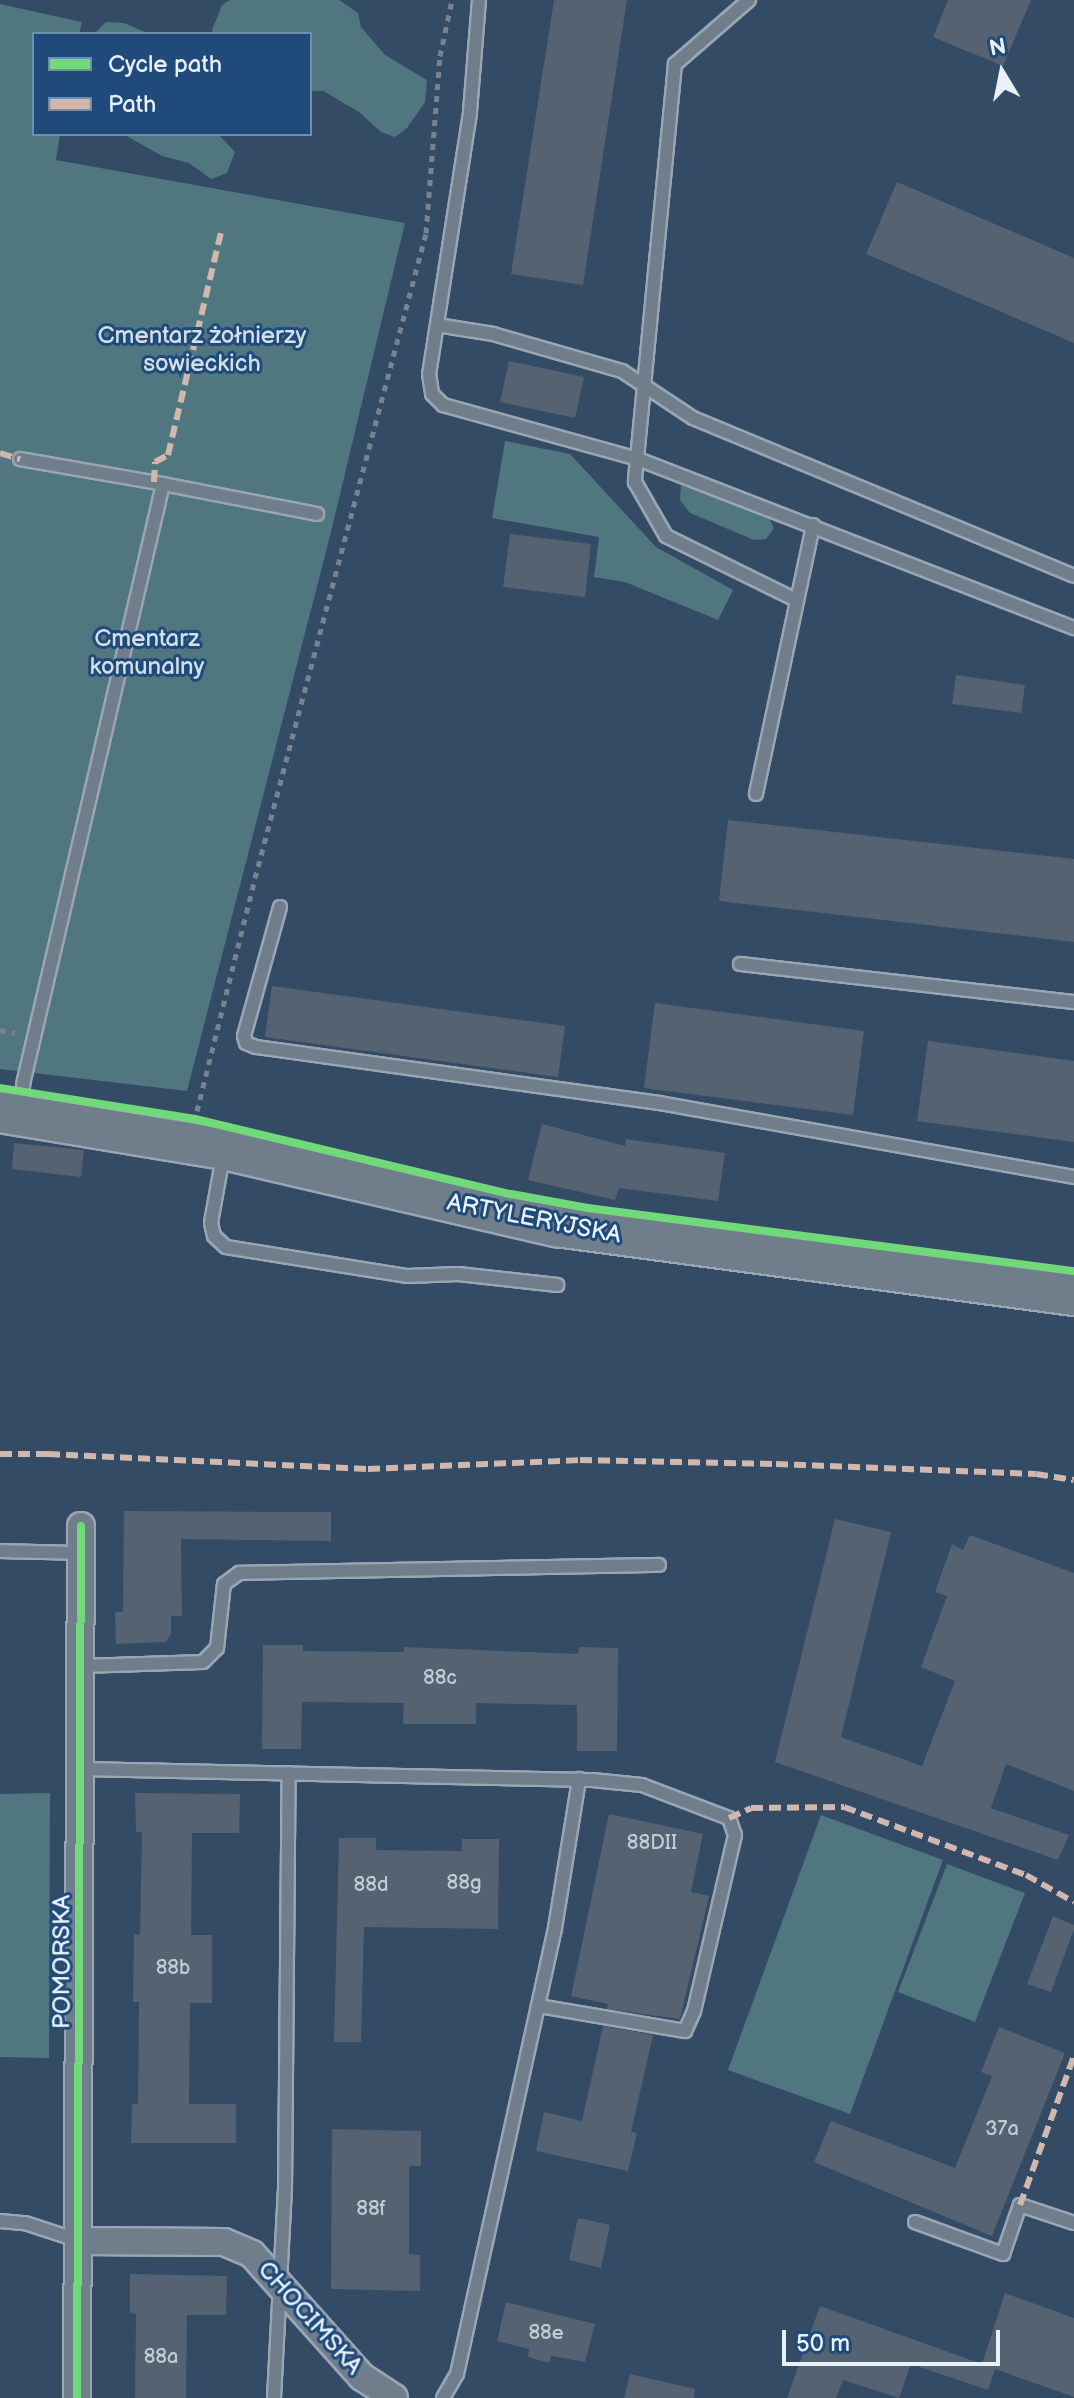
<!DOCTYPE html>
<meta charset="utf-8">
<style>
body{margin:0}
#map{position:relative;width:1074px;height:2398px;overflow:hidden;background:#344b65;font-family:"Balsamiq Sans",sans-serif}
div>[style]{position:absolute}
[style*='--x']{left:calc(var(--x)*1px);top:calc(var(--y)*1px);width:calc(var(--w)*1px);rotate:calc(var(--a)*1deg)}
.green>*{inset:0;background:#507680}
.building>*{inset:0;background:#556271}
.path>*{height:5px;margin-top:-2.5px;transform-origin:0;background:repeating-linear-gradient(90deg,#778390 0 6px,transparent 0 12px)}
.roads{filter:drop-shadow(2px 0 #9aa6b3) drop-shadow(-2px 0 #9aa6b3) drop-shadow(0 2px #9aa6b3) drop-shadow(0 -2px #9aa6b3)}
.lane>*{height:12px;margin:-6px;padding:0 6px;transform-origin:6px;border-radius:6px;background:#707e8c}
.street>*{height:26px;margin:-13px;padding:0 13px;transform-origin:13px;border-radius:13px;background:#707e8c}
.primary>*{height:40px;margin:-20px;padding:0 20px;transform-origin:20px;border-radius:20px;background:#707e8c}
.quiet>*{height:6px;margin-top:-3px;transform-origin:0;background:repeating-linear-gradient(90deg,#d1b7ad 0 12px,transparent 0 18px)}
.cycleway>*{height:8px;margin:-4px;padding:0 4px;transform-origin:4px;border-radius:4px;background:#71d979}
span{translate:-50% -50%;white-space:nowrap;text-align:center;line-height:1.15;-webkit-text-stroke:6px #1f4a7a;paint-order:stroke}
.number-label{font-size:20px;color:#c3cdd6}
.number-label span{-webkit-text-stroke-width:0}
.park-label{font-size:24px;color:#d2e0e7}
.street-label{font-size:24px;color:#e8f1f8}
.legend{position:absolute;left:32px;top:32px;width:280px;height:104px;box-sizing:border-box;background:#1f4a7a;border:2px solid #6f8dac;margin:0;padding:10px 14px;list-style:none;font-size:24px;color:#e8f1f8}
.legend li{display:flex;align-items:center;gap:16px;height:40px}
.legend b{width:40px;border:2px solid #6f8dac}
.north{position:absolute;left:962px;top:32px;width:80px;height:80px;-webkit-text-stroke:6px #1f4a7a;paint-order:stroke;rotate:350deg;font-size:22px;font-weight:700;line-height:32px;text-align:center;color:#e8f1f8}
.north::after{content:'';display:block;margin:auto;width:28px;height:36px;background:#e8f1f8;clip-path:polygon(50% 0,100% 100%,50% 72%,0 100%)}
.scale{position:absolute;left:782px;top:2330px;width:218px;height:36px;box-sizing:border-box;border:4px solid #e8f1f8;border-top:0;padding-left:10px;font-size:24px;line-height:28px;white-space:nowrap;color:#e8f1f8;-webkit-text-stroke:6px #1f4a7a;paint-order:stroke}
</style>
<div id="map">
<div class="green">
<div style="clip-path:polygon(230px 0,339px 0,358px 13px,361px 27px,385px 55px,427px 80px,425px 102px,407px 128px,395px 137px,381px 132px,359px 112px,323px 91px,310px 91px,310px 34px,214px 34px,212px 30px,222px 5px)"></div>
<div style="clip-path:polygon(0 4px,82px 22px,79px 34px,34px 34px,34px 134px,60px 134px,56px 160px,405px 223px,330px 536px,187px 1091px,0 1069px)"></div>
<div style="clip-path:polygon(106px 22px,124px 23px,150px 34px,94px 34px)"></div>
<div style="clip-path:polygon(123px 134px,218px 134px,235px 152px,227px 173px,211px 179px,189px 163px,162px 156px)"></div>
<div style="clip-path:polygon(505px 441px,570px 454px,656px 547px,733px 590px,718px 620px,625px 582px,594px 577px,599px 537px,492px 518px)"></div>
<div style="clip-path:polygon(681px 485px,767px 514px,774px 528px,766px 539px,754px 540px,690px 513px,680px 500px)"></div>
<div style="clip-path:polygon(50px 1793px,49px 2058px,0 2057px,0 1794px)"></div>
<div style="clip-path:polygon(821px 1815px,943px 1860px,850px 2114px,728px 2070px)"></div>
<div style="clip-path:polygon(947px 1864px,1025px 1893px,975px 2022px,898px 1992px)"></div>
</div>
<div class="building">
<div style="clip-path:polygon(554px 0,627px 0,583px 285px,511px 274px)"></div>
<div style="clip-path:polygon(948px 0,1031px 0,1003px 66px,933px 37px)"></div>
<div style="clip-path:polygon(897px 182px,1074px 258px,1074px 343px,866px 254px)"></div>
<div style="clip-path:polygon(509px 361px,584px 377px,575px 418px,500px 402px)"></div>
<div style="clip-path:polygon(510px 534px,591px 544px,585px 597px,503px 587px)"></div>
<div style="clip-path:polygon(956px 675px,1025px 685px,1021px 713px,952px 704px)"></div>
<div style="clip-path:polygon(728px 820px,1074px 859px,1074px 942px,719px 901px)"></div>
<div style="clip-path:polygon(272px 986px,565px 1026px,558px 1077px,265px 1037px)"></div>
<div style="clip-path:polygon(655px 1003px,864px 1031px,853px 1115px,644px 1088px)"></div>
<div style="clip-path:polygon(928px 1041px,1074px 1061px,1074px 1142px,917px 1121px)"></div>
<div style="clip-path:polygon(542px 1124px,625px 1146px,626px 1139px,725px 1153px,718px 1201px,619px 1188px,615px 1200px,528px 1180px)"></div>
<div style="clip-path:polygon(14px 1143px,84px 1150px,81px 1177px,12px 1169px)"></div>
<div style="clip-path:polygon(124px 1511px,331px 1512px,331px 1541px,181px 1539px,182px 1616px,171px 1616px,171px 1634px,166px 1642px,116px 1644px,115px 1612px,123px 1612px)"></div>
<div style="clip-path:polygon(835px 1519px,891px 1532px,841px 1737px,922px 1766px,955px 1681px,921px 1667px,947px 1596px,935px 1592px,952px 1544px,963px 1550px,970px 1535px,1074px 1573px,1074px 1791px,1006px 1764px,991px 1808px,1069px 1835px,1058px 1860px,775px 1762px)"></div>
<div style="clip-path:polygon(263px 1645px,303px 1645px,303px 1651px,404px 1652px,404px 1647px,578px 1654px,579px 1647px,618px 1648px,617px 1751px,577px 1751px,577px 1705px,476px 1703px,476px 1724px,403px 1724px,404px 1703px,302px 1702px,301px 1749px,262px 1749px)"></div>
<div style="clip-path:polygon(135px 1793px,240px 1794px,239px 1833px,192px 1833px,191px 1935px,212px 1935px,212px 2003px,190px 2003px,189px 2104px,236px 2104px,236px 2143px,131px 2143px,132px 2104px,138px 2104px,139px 2002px,133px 2002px,134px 1934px,140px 1935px,142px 1832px,136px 1832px)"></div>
<div style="clip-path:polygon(609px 1814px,703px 1834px,691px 1892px,709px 1896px,680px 2019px,607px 2009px,608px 2004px,571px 1996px)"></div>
<div style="clip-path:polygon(339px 1838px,376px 1838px,376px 1850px,462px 1851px,462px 1839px,499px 1839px,498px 1929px,364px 1927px,361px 2042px,334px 2042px)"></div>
<div style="clip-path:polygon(1053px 1916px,1074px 1925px,1074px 1929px,1051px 1992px,1027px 1984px)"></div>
<div style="clip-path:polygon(603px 2026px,653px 2035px,631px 2132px,637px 2133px,628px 2171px,536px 2151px,544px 2112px,582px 2121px)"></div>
<div style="clip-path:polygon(999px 2027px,1065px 2053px,992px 2236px,814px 2162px,831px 2121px,955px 2168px,992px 2076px,981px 2072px)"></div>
<div style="clip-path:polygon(332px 2129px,421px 2131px,421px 2166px,409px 2166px,409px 2254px,420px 2255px,420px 2291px,331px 2289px)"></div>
<div style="clip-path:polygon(578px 2218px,610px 2225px,601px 2268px,569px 2260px)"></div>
<div style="clip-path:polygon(130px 2274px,227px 2276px,226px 2315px,187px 2315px,186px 2398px,135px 2398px,136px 2314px,130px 2313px)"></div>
<div style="clip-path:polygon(1005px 2293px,1074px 2318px,1074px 2397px,995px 2369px,988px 2390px,911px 2364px,899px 2398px,843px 2380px,836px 2398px,787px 2398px,820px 2306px,982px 2364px)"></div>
<div style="clip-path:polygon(506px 2302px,595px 2324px,585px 2362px,551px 2356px,549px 2363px,528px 2357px,529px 2349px,497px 2341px)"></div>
<div style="clip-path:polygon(630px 2374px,695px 2389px,694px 2398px,624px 2398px)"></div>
</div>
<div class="path">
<div style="--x:0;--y:1030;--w:15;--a:11"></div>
<div style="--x:197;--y:1111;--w:240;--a:-76"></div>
<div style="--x:255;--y:878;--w:667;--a:-75.15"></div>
<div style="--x:426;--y:233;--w:178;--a:-85.5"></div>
<div style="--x:440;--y:56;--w:57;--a:-77.9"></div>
</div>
<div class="roads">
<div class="lane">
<div style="--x:479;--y:0;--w:113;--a:94.6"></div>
<div style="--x:470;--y:113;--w:264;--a:98.9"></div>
<div style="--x:429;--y:374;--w:20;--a:81"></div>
<div style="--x:432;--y:394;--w:16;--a:45"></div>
<div style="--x:443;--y:405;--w:202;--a:15.5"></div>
<div style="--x:638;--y:459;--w:468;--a:21.2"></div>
<div style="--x:749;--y:0;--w:98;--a:139.1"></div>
<div style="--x:675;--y:64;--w:420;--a:95.5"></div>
<div style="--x:635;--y:482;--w:62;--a:60.1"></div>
<div style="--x:666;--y:536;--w:145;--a:26.2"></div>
<div style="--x:437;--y:325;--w:57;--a:9.1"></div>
<div style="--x:493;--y:334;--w:134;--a:16"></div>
<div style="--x:622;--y:371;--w:85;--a:33.5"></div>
<div style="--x:693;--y:418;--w:412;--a:22.5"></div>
<div style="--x:20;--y:459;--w:145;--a:9.9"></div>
<div style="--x:756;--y:794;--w:275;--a:-78"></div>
<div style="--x:280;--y:907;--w:134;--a:105.6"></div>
<div style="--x:244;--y:1036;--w:7;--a:74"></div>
<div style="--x:246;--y:1043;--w:11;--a:22"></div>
<div style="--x:256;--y:1047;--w:407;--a:7.9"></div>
<div style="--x:659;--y:1103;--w:422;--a:10.1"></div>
<div style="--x:740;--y:964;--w:336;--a:6.5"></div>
<div style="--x:20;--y:1111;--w:31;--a:-83"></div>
<div style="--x:24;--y:1080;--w:612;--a:-76.87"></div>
<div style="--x:163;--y:484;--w:157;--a:11"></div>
<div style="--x:223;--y:1156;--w:68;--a:100.2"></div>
<div style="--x:211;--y:1223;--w:13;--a:77"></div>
<div style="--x:214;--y:1236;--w:16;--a:43"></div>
<div style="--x:226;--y:1247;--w:184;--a:9.1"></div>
<div style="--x:408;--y:1276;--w:50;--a:-2.3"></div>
<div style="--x:458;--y:1274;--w:100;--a:6.3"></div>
<div style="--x:0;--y:1551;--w:81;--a:1.4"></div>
<div style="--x:82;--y:1666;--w:121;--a:-1.9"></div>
<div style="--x:203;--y:1662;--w:20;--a:-45"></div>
<div style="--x:217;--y:1648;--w:64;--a:-83.8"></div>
<div style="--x:224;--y:1584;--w:19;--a:-36"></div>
<div style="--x:239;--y:1573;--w:420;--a:-1.1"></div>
<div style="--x:82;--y:1769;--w:510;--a:1.24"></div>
<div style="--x:592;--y:1780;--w:50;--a:5.7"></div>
<div style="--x:642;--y:1785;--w:93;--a:20.8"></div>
<div style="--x:729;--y:1818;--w:18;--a:71"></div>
<div style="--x:735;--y:1835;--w:181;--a:103.1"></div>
<div style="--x:694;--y:2011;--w:22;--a:114"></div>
<div style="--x:685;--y:2031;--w:149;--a:-170.3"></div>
<div style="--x:0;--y:2221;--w:25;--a:5"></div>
<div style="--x:25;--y:2223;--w:58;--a:18.1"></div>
<div style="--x:915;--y:2222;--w:94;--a:20"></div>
<div style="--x:1003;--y:2254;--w:52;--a:-70.9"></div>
<div style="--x:1020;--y:2205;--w:57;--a:18.4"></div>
<div style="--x:274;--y:2398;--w:208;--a:-87"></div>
<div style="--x:285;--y:2190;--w:417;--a:-89.5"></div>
<div style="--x:443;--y:2398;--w:28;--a:-60"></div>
<div style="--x:457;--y:2374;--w:457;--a:-77.6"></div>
<div style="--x:555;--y:1928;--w:151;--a:-80.8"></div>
</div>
<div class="street">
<div style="--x:80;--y:2241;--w:144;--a:0.4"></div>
<div style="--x:224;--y:2242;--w:30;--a:23"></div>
<div style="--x:252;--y:2254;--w:165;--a:48.2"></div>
<div style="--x:362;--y:2377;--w:38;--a:33"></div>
<div style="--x:77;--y:2398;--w:872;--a:-89.74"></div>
</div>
<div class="primary">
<div style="--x:0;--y:1112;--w:227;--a:9.4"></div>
<div style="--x:224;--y:1149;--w:341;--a:13.1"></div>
<div style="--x:556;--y:1226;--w:523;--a:7.59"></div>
</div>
</div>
<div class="quiet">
<div style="--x:0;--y:453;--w:21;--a:17"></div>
<div style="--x:154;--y:482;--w:20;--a:-87"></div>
<div style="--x:155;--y:462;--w:15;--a:-28"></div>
<div style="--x:168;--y:455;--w:232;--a:-76.6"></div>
<div style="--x:0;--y:1454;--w:48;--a:0"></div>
<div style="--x:48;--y:1454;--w:320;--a:2.7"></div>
<div style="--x:368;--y:1469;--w:212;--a:-2.4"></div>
<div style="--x:580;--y:1460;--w:196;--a:1.2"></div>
<div style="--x:776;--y:1464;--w:260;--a:2.2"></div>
<div style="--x:1036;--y:1474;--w:38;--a:9"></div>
<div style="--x:729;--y:1818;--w:24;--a:-24"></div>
<div style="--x:751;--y:1808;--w:93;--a:-0.6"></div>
<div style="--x:844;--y:1807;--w:194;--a:20.5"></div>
<div style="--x:1026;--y:1875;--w:55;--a:29.4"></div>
<div style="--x:1020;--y:2205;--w:158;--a:-70.1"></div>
</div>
<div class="cycleway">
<div style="--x:0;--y:1088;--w:197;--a:9"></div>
<div style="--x:195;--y:1119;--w:325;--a:13.4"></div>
<div style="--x:511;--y:1194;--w:78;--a:10.3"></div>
<div style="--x:588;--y:1208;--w:490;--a:7.4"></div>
<div style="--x:77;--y:2398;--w:872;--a:-89.74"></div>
</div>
<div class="number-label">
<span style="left:440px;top:1678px">88c</span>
<span style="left:652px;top:1843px">88DII</span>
<span style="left:464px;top:1883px">88g</span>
<span style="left:371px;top:1885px">88d</span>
<span style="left:173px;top:1968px">88b</span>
<span style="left:1002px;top:2129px">37a</span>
<span style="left:371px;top:2209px">88f</span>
<span style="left:546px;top:2333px">88e</span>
<span style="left:161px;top:2357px">88a</span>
</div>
<div class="park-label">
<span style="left:202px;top:350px">Cmentarz żołnierzy<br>sowieckich</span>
<span style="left:147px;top:653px">Cmentarz<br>komunalny</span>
</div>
<div class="street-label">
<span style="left:534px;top:1219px;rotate:11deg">ARTYLERYJSKA</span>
<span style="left:62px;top:1962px;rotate:-90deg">POMORSKA</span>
<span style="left:310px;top:2318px;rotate:48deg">CHOCIMSKA</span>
</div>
<ul class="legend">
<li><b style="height:10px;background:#71d979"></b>Cycle path</li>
<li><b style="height:10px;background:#d1b7ad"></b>Path</li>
</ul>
<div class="north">N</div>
<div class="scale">50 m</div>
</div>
